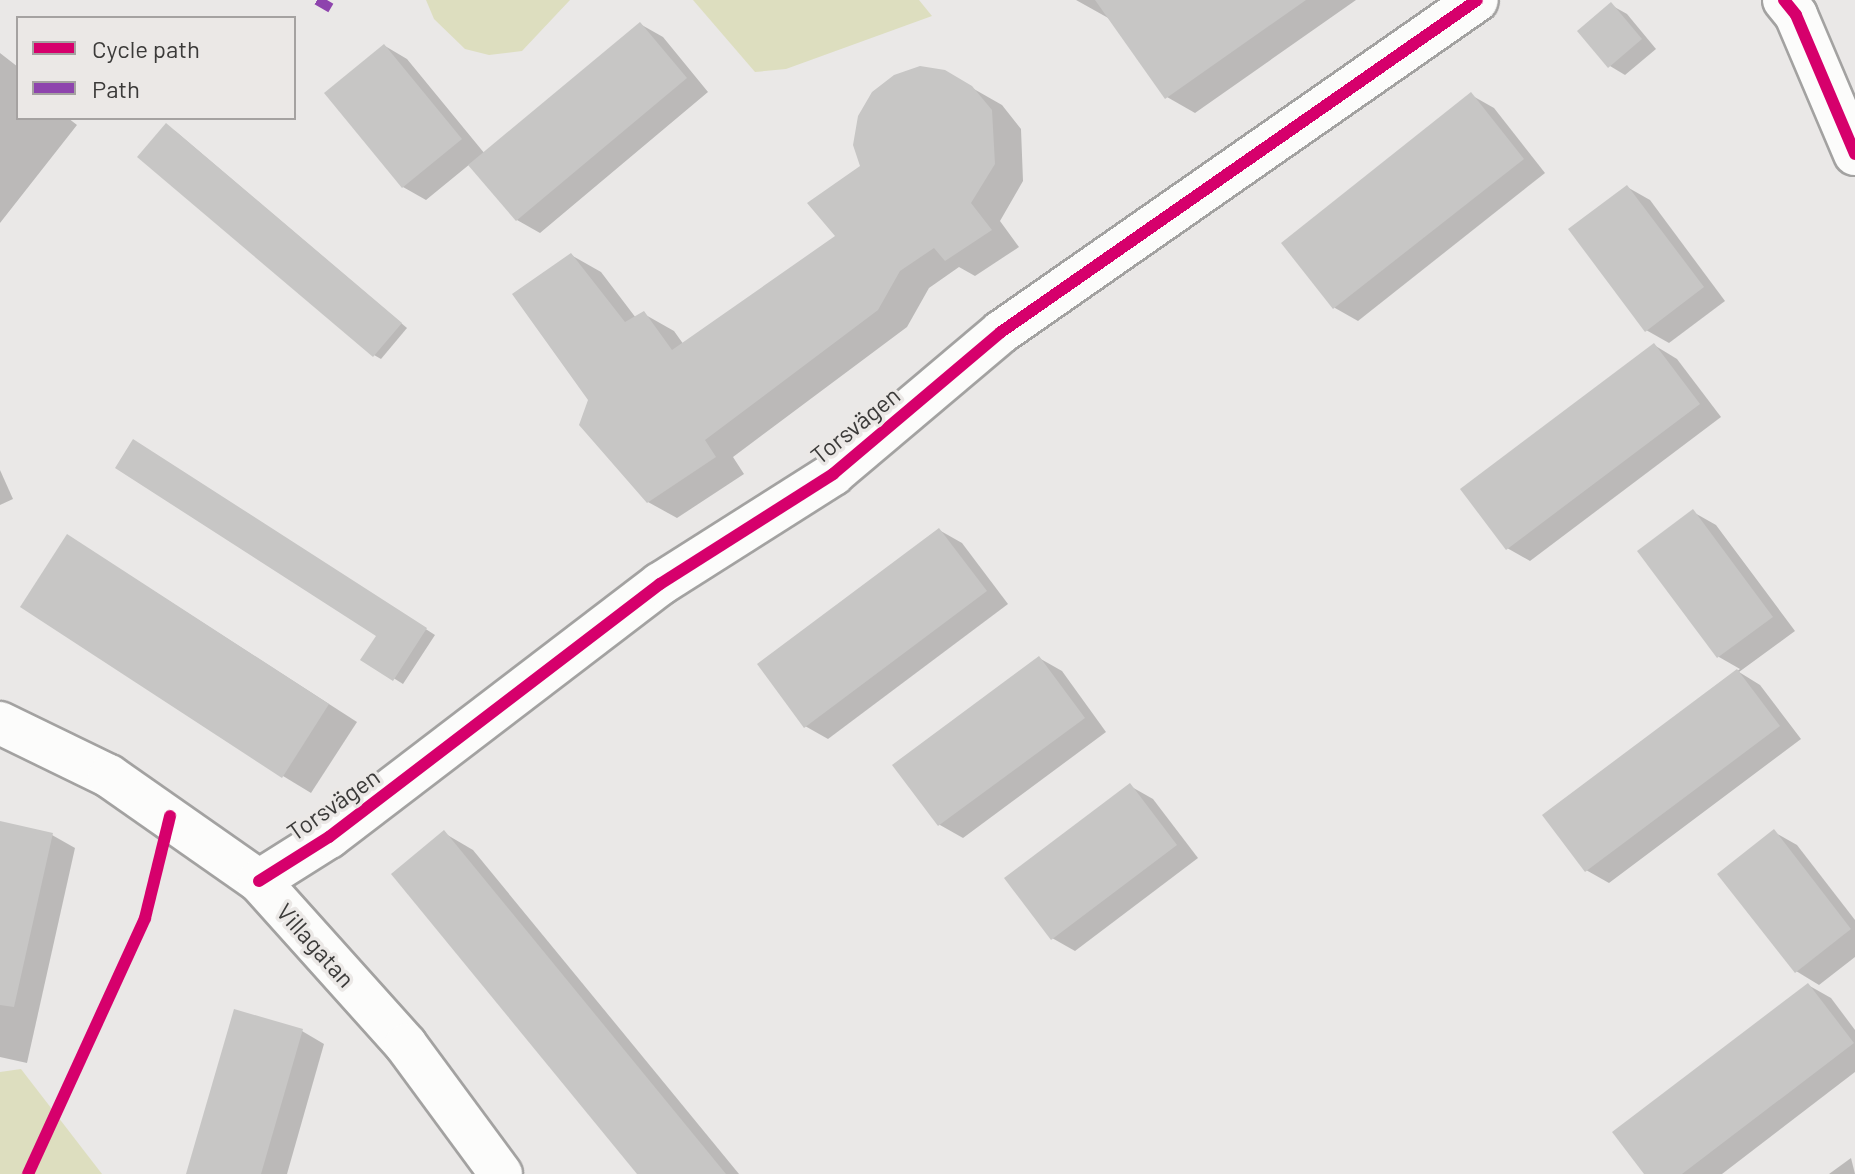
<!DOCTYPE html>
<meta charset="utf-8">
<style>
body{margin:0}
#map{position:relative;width:1855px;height:1174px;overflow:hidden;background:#eae8e7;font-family:Barlow,sans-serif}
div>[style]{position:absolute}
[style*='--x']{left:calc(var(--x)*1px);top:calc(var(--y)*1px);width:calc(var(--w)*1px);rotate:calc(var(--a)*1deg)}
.green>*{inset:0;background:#dddebf}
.shadow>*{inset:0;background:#0003}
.building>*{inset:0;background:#c7c6c5}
.roads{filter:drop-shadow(2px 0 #a3a2a1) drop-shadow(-2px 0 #a3a2a1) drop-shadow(0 2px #a3a2a1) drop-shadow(0 -2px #a3a2a1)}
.minor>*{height:42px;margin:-21px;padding:0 21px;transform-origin:21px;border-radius:21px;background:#fcfcfb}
.quiet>*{height:10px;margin-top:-5px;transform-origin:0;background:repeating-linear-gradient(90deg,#8e44ad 0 20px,transparent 0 30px)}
.cycleway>*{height:12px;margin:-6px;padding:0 6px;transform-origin:6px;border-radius:6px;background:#d6006c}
span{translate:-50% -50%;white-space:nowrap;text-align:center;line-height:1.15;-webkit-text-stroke:7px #ebe8e6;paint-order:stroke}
.street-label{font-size:24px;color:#3b3a39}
.legend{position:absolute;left:16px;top:16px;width:280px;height:104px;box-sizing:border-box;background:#ebe8e6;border:2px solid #a5a2a1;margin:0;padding:10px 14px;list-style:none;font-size:24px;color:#3b3a39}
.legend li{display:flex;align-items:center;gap:16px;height:40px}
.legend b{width:40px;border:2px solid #a5a2a1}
</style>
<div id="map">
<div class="green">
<div style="clip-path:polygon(426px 0,570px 0,522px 51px,489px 55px,465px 49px,434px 19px)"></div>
<div style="clip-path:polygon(693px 0,919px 0,932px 16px,786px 69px,755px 72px)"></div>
<div style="clip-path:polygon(21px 1069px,102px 1174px,0 1174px,0 1072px)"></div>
</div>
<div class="shadow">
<div style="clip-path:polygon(1076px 0,1356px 0,1195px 113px,1167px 97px,1110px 19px)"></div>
<div style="clip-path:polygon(1611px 5px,1627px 14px,1656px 49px,1625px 75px,1610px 66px)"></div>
<div style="clip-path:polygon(640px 24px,663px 37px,708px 92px,540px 233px,517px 220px,470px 164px,426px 200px,403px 187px,385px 46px,407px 59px,485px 154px)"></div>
<div style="clip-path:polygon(0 53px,18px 67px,18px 118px,68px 118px,77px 125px,0 223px)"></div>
<div style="clip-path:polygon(944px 72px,1002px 105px,1021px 129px,1023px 181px,1000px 221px,1019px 247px,975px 276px,959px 267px,929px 288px,907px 327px,733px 457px,744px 474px,677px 518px,648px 502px,591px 400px,571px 255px,601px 272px,636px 318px,644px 314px,674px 331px,684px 345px,838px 236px,862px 166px)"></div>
<div style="clip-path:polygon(1471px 95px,1494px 108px,1545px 173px,1358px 321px,1335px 308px,1284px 243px)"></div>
<div style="clip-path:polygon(174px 130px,407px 328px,381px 359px,374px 355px)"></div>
<div style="clip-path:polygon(1627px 187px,1650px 200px,1725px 301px,1669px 343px,1646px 330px)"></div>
<div style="clip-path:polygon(1654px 345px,1677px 359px,1721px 417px,1530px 561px,1507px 548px)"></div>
<div style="clip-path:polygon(142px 447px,435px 635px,403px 684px,363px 659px,379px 635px)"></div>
<div style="clip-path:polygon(0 470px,13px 499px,0 505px)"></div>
<div style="clip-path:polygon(1693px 512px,1716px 525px,1795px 631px,1739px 672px,1760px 685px,1801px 739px,1609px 883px,1586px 870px,1545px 816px,1740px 669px,1719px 657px,1640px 551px)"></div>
<div style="clip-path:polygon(939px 530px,962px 543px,1008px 604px,828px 739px,805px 726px)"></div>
<div style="clip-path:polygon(68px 536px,357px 722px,311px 793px,283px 776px)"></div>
<div style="clip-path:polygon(1039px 658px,1062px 671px,1106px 732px,963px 838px,940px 825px,895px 765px)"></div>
<div style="clip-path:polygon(1130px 786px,1153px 799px,1198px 858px,1075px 951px,1052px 938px)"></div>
<div style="clip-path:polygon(0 823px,52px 835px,75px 848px,27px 1063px,0 1057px)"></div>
<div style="clip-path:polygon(1774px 832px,1797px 845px,1855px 920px,1855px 957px,1819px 985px,1796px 971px)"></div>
<div style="clip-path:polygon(444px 833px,473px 850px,739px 1174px,639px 1174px)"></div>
<div style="clip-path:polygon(1808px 985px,1831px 998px,1855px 1030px,1855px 1072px,1722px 1174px,1647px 1174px)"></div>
<div style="clip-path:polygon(302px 1031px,324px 1044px,287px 1174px,188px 1174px)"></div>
<div style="clip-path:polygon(1851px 1158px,1855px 1174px,1829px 1174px)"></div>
</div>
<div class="building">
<div style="clip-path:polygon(1095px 0,1306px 0,1165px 99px)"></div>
<div style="clip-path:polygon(1611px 2px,1642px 39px,1608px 68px,1577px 31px)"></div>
<div style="clip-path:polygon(640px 22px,687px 78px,516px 221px,468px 165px)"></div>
<div style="clip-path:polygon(384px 44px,462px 139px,402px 188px,324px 93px)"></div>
<div style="clip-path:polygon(920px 66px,945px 70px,972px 86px,992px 110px,995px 164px,971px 203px,992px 230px,945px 261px,934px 248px,900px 271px,878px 310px,705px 440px,716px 457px,647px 503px,579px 425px,588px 400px,512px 294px,571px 253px,625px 322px,644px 311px,672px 350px,835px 236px,807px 203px,860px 166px,853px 145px,858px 116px,872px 92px,894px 75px)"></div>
<div style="clip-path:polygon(1471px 92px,1524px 159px,1333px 309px,1281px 243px)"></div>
<div style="clip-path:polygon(166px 123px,402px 323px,373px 357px,137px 157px)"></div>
<div style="clip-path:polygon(1627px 185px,1704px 287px,1645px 332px,1568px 229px)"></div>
<div style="clip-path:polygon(1654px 343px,1700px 404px,1506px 550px,1460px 489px)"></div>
<div style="clip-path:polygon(133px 439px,427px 628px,393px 681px,360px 660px,376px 636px,115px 468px)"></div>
<div style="clip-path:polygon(1693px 509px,1773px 617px,1717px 658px,1637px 551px)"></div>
<div style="clip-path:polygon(939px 528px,987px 591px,804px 728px,757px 664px)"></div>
<div style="clip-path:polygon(67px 534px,329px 704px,282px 778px,20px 607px)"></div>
<div style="clip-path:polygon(1039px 656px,1085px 718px,938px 826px,892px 765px)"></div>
<div style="clip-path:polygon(1737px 669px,1780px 726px,1585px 872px,1542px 815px)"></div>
<div style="clip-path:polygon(1130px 783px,1177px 845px,1051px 940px,1004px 878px)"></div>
<div style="clip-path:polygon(0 821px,53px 833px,14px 1007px,0 1005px)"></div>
<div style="clip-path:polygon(1774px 829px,1851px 929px,1795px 973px,1717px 874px)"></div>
<div style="clip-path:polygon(444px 830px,726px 1174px,637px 1174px,391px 874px)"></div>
<div style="clip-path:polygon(1808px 983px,1854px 1043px,1682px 1174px,1644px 1174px,1612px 1132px)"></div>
<div style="clip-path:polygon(234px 1009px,303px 1029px,261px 1174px,186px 1174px)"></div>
</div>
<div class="roads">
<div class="minor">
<div style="--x:1784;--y:0;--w:19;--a:51"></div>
<div style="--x:1796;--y:15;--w:151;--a:67"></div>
<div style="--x:0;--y:723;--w:121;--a:25.9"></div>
<div style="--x:109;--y:776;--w:183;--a:35"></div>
<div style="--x:259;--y:881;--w:220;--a:48.1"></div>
<div style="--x:406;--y:1045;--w:160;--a:53.6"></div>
<div style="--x:259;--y:881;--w:83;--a:-32.2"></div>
<div style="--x:329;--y:837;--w:417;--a:-37.4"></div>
<div style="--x:660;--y:584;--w:205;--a:-32.4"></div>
<div style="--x:833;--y:474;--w:220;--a:-40.2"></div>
<div style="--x:1001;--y:332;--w:580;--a:-34.89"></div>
</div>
</div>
<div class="quiet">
<div style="--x:317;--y:0;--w:16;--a:30"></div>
</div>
<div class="cycleway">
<div style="--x:1784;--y:0;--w:19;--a:51"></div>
<div style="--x:1796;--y:15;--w:151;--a:67"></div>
<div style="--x:259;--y:881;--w:83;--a:-32.2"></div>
<div style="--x:329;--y:837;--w:417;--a:-37.4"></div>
<div style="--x:660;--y:584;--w:205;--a:-32.4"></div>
<div style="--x:833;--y:474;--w:220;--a:-40.2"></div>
<div style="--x:1001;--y:332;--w:580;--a:-34.89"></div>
<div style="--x:28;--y:1174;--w:281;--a:-65.4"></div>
<div style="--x:145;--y:918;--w:105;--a:-76.2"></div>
</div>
<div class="street-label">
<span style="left:855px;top:425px;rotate:-39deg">Torsvägen</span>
<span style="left:333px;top:804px;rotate:-35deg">Torsvägen</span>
<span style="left:316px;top:945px;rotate:48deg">Villagatan</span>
</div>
<ul class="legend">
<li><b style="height:10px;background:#d6006c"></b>Cycle path</li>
<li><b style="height:10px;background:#8e44ad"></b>Path</li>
</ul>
</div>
